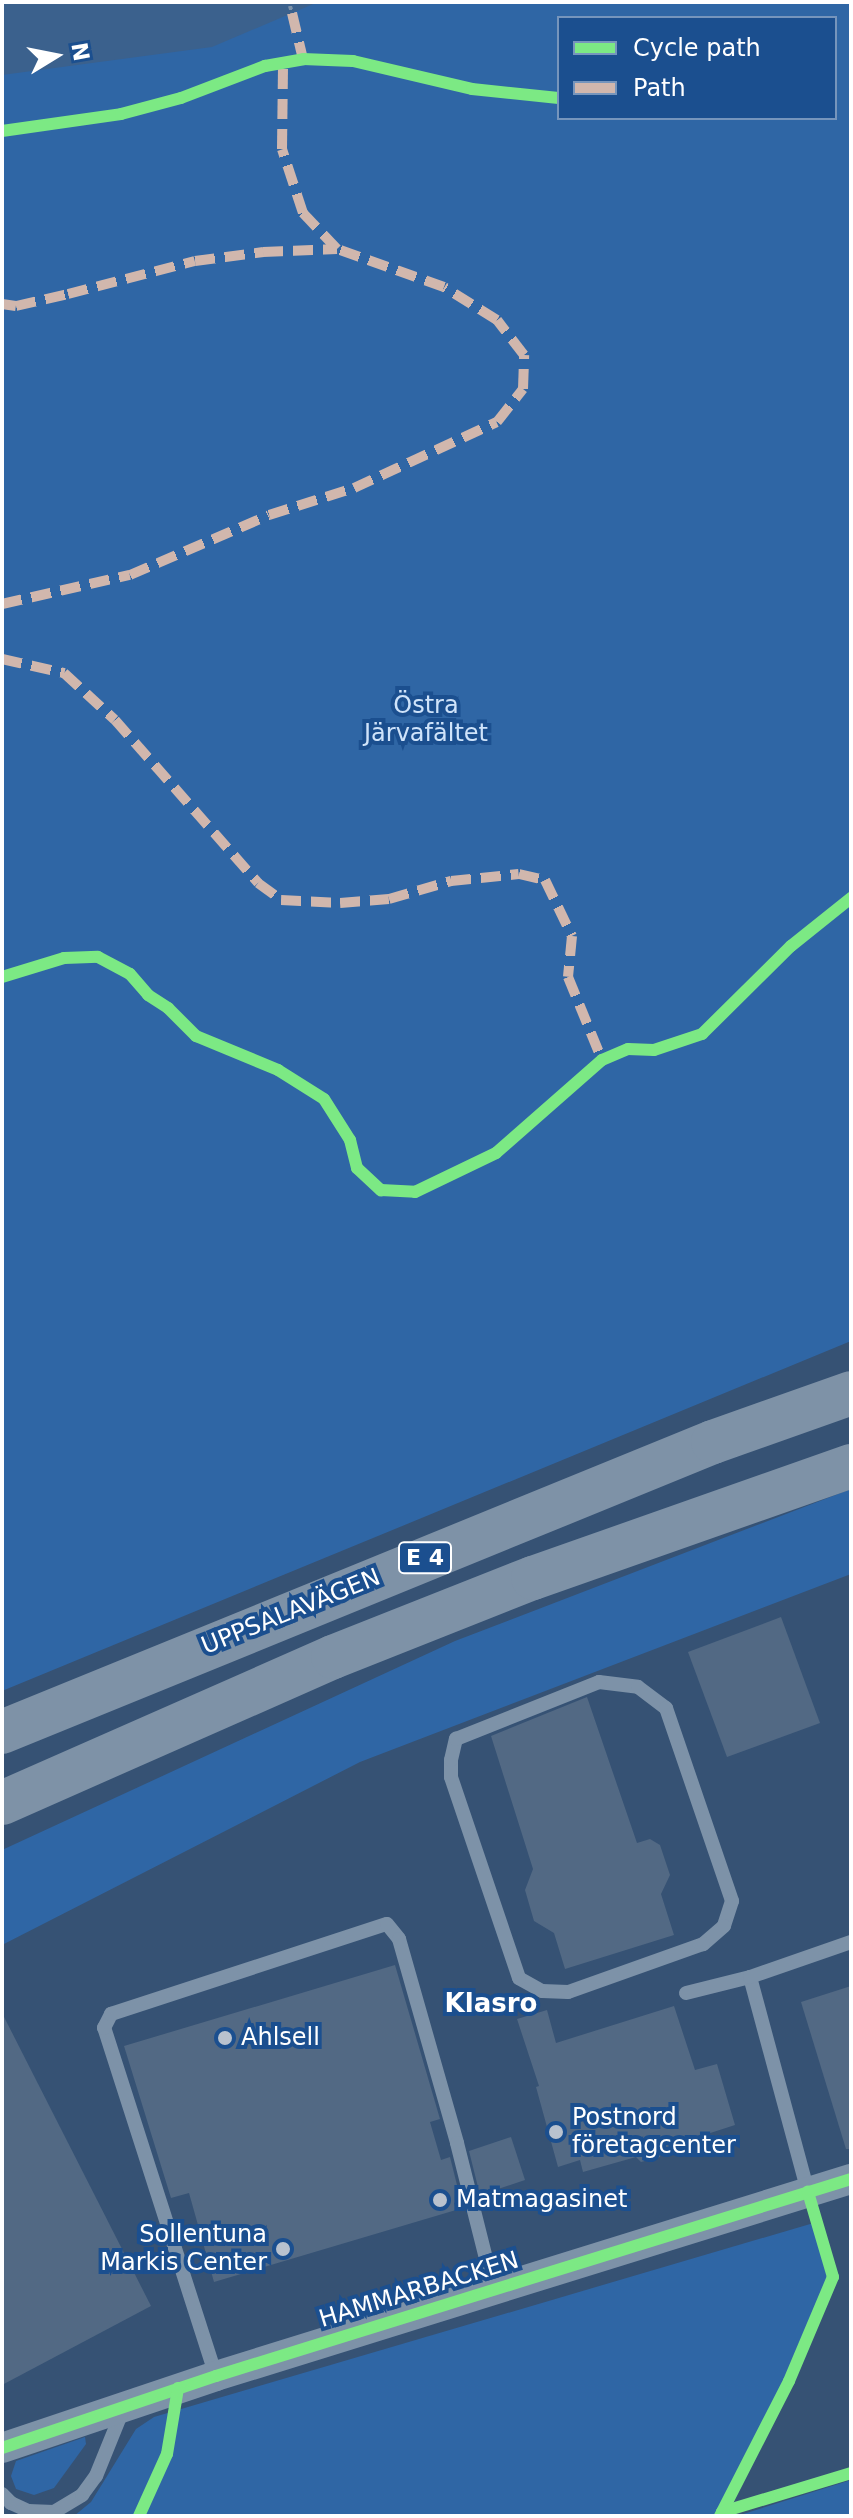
<!DOCTYPE html>
<meta charset="utf-8">
<style>
body{margin:0}
#map{position:relative;width:853px;height:2518px;overflow:hidden;background:#365274;font-family:"DejaVu Sans",sans-serif}
div>[style]{position:absolute}
[style*='--x']{left:calc(var(--x)*1px);top:calc(var(--y)*1px);width:calc(var(--w)*1px);rotate:calc(var(--a)*1deg)}
.green>*{inset:0;background:#2f66a5}
.water>*{inset:0;background:#3b618d}
.building>*{inset:0;background:#526984}
.path>*{height:4px;margin-top:-2px;transform-origin:0;background:repeating-linear-gradient(90deg,#7d92a8 0 4px,transparent 0 10px)}
.service>*{height:14px;margin:-7px;padding:0 7px;transform-origin:7px;border-radius:7px;background:#7d92a8}
.minor>*{height:30px;margin:-15px;padding:0 15px;transform-origin:15px;border-radius:15px;background:#7d92a8}
.motorway>*{height:44px;margin:-22px;padding:0 22px;transform-origin:22px;border-radius:22px;background:#7e92a7}
.quiet>*{height:10px;margin-top:-5px;transform-origin:0;background:repeating-linear-gradient(90deg,#d1b7ad 0 20px,transparent 0 30px)}
.cycleway>*{height:12px;margin:-6px;padding:0 6px;transform-origin:6px;border-radius:6px;background:#7ce984}
.dots>*{width:22px;height:22px;translate:-50% -50%;box-sizing:border-box;border:4px solid #1b4f8f;border-radius:50%}
span{translate:-50% -50%;white-space:nowrap;text-align:center;line-height:1.15;-webkit-text-stroke:8px #1b4f8f;paint-order:stroke}
.shield-label span{padding:2px 6px;background:#1b4f8f;border:2px solid;border-radius:6px;-webkit-text-stroke-width:0}
.shield-label{font-size:22px;color:#fff;font-weight:700}
.park-label{font-size:24px;color:#cfe3fa}
.street-label{font-size:24px;color:#fff}
.poi-label{font-size:24px;color:#fff}
.left{translate:0 -50%;text-align:left}
.right{translate:-100% -50%;text-align:right}
.neighbourhood-label{font-size:26px;color:#fff;font-weight:700}
.frame{position:absolute;inset:0;border:4px solid #fff;pointer-events:none}
.legend{position:absolute;left:557px;top:16px;width:280px;height:104px;box-sizing:border-box;background:#1b4f8f;border:2px solid #7695bc;margin:0;padding:10px 14px;list-style:none;font-size:24px;color:#fff}
.legend li{display:flex;align-items:center;gap:16px;height:40px}
.legend b{width:40px;border:2px solid #7695bc}
.north{position:absolute;left:16px;top:16px;width:80px;height:80px;-webkit-text-stroke:6px #1b4f8f;paint-order:stroke;rotate:80deg;font-size:22px;font-weight:700;line-height:32px;text-align:center;color:#fff}
.north::after{content:'';display:block;margin:auto;width:28px;height:36px;background:#fff;clip-path:polygon(50% 0,100% 100%,50% 72%,0 100%)}
</style>
<div id="map">
<div class="green">
<div style="clip-path:polygon(evenodd,2px 2px,851px 2px,851px 1341px,2px 1691px,2px 2px,559px 18px,835px 18px,835px 118px,559px 118px,559px 18px)"></div>
<div style="clip-path:polygon(851px 1489px,851px 1574px,360px 1762px,2px 1945px,2px 1850px,455px 1641px)"></div>
<div style="clip-path:polygon(817px 2222px,833px 2277px,789px 2381px,720px 2516px,74px 2516px,91px 2502px,136px 2429px,154px 2417px)"></div>
<div style="clip-path:polygon(85px 2437px,86px 2444px,54px 2488px,34px 2495px,16px 2489px,11px 2476px,16px 2461px)"></div>
<div style="clip-path:polygon(851px 2480px,851px 2516px,737px 2516px)"></div>
</div>
<div class="water">
<div style="clip-path:polygon(2px 2px,318px 2px,212px 47px,2px 75px)"></div>
</div>
<div class="building">
<div style="clip-path:polygon(781px 1617px,820px 1723px,727px 1757px,688px 1652px)"></div>
<div style="clip-path:polygon(587px 1697px,637px 1843px,650px 1839px,660px 1845px,670px 1875px,661px 1894px,674px 1935px,565px 1969px,554px 1933px,534px 1921px,525px 1890px,533px 1869px,491px 1736px)"></div>
<div style="clip-path:polygon(395px 1965px,440px 2119px,430px 2122px,441px 2160px,450px 2157px,461px 2201px,454px 2203px,456px 2210px,214px 2282px,189px 2193px,171px 2198px,124px 2046px)"></div>
<div style="clip-path:polygon(851px 1986px,851px 2149px,846px 2149px,801px 2002px)"></div>
<div style="clip-path:polygon(674px 2006px,695px 2070px,717px 2064px,735px 2125px,661px 2149px,660px 2157px,641px 2162px,636px 2157px,583px 2172px,580px 2160px,558px 2167px,536px 2087px,539px 2086px,517px 2019px,547px 2010px,556px 2043px)"></div>
<div style="clip-path:polygon(2px 2013px,151px 2306px,2px 2385px)"></div>
<div style="clip-path:polygon(511px 2137px,525px 2180px,480px 2195px,469px 2151px)"></div>
</div>
<div class="path">
<div style="--x:290;--y:6;--w:7;--a:74"></div>
</div>
<div class="service">
<div style="--x:599;--y:1682;--w:39;--a:7"></div>
<div style="--x:638;--y:1687;--w:35;--a:37"></div>
<div style="--x:666;--y:1708;--w:204;--a:71.1"></div>
<div style="--x:732;--y:1901;--w:26;--a:108"></div>
<div style="--x:724;--y:1926;--w:28;--a:139"></div>
<div style="--x:703;--y:1944;--w:143;--a:160.4"></div>
<div style="--x:568;--y:1992;--w:26;--a:-178"></div>
<div style="--x:542;--y:1991;--w:26;--a:-151"></div>
<div style="--x:519;--y:1978;--w:212;--a:-108.7"></div>
<div style="--x:451;--y:1777;--w:17;--a:-90"></div>
<div style="--x:451;--y:1760;--w:22;--a:-77"></div>
<div style="--x:456;--y:1739;--w:154;--a:-21.7"></div>
<div style="--x:750;--y:1977;--w:223;--a:74.9"></div>
<div style="--x:686;--y:1993;--w:66;--a:-14"></div>
<div style="--x:750;--y:1977;--w:107;--a:-19.1"></div>
<div style="--x:216;--y:2376;--w:366;--a:-107.8"></div>
<div style="--x:104;--y:2028;--w:16;--a:-63"></div>
<div style="--x:111;--y:2014;--w:290;--a:-18.1"></div>
<div style="--x:387;--y:1924;--w:19;--a:51"></div>
<div style="--x:399;--y:1939;--w:212;--a:74.1"></div>
<div style="--x:457;--y:2143;--w:152;--a:75.9"></div>
<div style="--x:2;--y:2494;--w:13;--a:45"></div>
<div style="--x:11;--y:2503;--w:19;--a:25"></div>
<div style="--x:28;--y:2511;--w:26;--a:2"></div>
<div style="--x:54;--y:2512;--w:33;--a:-31"></div>
<div style="--x:82;--y:2495;--w:24;--a:-54"></div>
<div style="--x:96;--y:2476;--w:74;--a:-67.9"></div>
</div>
<div class="minor">
<div style="--x:2;--y:2448;--w:226;--a:-18.6"></div>
<div style="--x:216;--y:2376;--w:665;--a:-17.24"></div>
</div>
<div class="motorway">
<div style="--x:2;--y:1732;--w:768;--a:-22.19"></div>
<div style="--x:713;--y:1442;--w:146;--a:-19.5"></div>
<div style="--x:2;--y:1803;--w:362;--a:-23.8"></div>
<div style="--x:333;--y:1657;--w:215;--a:-21.6"></div>
<div style="--x:533;--y:1578;--w:337;--a:-19.4"></div>
</div>
<div class="quiet">
<div style="--x:292;--y:13;--w:47;--a:76.6"></div>
<div style="--x:2;--y:304;--w:14;--a:8"></div>
<div style="--x:16;--y:306;--w:53;--a:-13"></div>
<div style="--x:68;--y:294;--w:131;--a:-14.6"></div>
<div style="--x:195;--y:261;--w:69;--a:-7.5"></div>
<div style="--x:263;--y:252;--w:74;--a:-2.3"></div>
<div style="--x:2;--y:604;--w:131;--a:-12.8"></div>
<div style="--x:130;--y:575;--w:151;--a:-23.3"></div>
<div style="--x:269;--y:515;--w:89;--a:-17.6"></div>
<div style="--x:354;--y:488;--w:157;--a:-24.8"></div>
<div style="--x:497;--y:422;--w:42;--a:-51.8"></div>
<div style="--x:523;--y:389;--w:34;--a:-88"></div>
<div style="--x:524;--y:355;--w:44;--a:-127.6"></div>
<div style="--x:497;--y:320;--w:62;--a:-148.1"></div>
<div style="--x:444;--y:287;--w:114;--a:-160.4"></div>
<div style="--x:337;--y:249;--w:50;--a:-133.4"></div>
<div style="--x:303;--y:213;--w:67;--a:-108.2"></div>
<div style="--x:282;--y:149;--w:86;--a:-89.3"></div>
<div style="--x:2;--y:659;--w:64;--a:12.7"></div>
<div style="--x:64;--y:673;--w:69;--a:42.7"></div>
<div style="--x:115;--y:720;--w:217;--a:48.7"></div>
<div style="--x:258;--y:883;--w:29;--a:36"></div>
<div style="--x:281;--y:900;--w:59;--a:2.9"></div>
<div style="--x:340;--y:903;--w:49;--a:-4.7"></div>
<div style="--x:389;--y:899;--w:65;--a:-16.2"></div>
<div style="--x:451;--y:881;--w:68;--a:-5.9"></div>
<div style="--x:519;--y:874;--w:27;--a:13"></div>
<div style="--x:545;--y:880;--w:62;--a:64.3"></div>
<div style="--x:572;--y:936;--w:41;--a:95.6"></div>
<div style="--x:568;--y:977;--w:90;--a:67.7"></div>
</div>
<div class="cycleway">
<div style="--x:2;--y:131;--w:120;--a:-8.1"></div>
<div style="--x:121;--y:114;--w:62;--a:-14.9"></div>
<div style="--x:181;--y:98;--w:90;--a:-20.9"></div>
<div style="--x:265;--y:66;--w:39;--a:-10"></div>
<div style="--x:303;--y:59;--w:50;--a:2.3"></div>
<div style="--x:353;--y:61;--w:122;--a:13.2"></div>
<div style="--x:472;--y:89;--w:87;--a:5.9"></div>
<div style="--x:2;--y:977;--w:65;--a:-17"></div>
<div style="--x:64;--y:958;--w:34;--a:-2"></div>
<div style="--x:98;--y:957;--w:36;--a:28"></div>
<div style="--x:130;--y:974;--w:28;--a:49"></div>
<div style="--x:148;--y:995;--w:24;--a:33"></div>
<div style="--x:168;--y:1008;--w:40;--a:45"></div>
<div style="--x:196;--y:1036;--w:89;--a:22.5"></div>
<div style="--x:278;--y:1070;--w:54;--a:32.2"></div>
<div style="--x:324;--y:1099;--w:49;--a:57.6"></div>
<div style="--x:350;--y:1140;--w:29;--a:76"></div>
<div style="--x:357;--y:1168;--w:33;--a:43"></div>
<div style="--x:381;--y:1190;--w:34;--a:3"></div>
<div style="--x:415;--y:1192;--w:90;--a:-25.7"></div>
<div style="--x:496;--y:1153;--w:141;--a:-41.3"></div>
<div style="--x:602;--y:1060;--w:28;--a:-23"></div>
<div style="--x:628;--y:1049;--w:26;--a:2"></div>
<div style="--x:654;--y:1050;--w:51;--a:-18.4"></div>
<div style="--x:702;--y:1034;--w:125;--a:-44.7"></div>
<div style="--x:791;--y:946;--w:77;--a:-38.7"></div>
<div style="--x:2;--y:2448;--w:226;--a:-18.6"></div>
<div style="--x:216;--y:2376;--w:665;--a:-17.24"></div>
<div style="--x:722;--y:2512;--w:147;--a:-62.9"></div>
<div style="--x:789;--y:2381;--w:113;--a:-67.1"></div>
<div style="--x:833;--y:2277;--w:89;--a:-106.4"></div>
<div style="--x:139;--y:2516;--w:68;--a:-65.7"></div>
<div style="--x:167;--y:2454;--w:67;--a:-80.5"></div>
<div style="--x:720;--y:2516;--w:4;--a:-63"></div>
<div style="--x:722;--y:2512;--w:135;--a:-16.8"></div>
</div>
<div class="dots">
<div style="left:225px;top:2038px;background:#b9c2ce"></div>
<div style="left:556px;top:2132px;background:#b9c2ce"></div>
<div style="left:440px;top:2200px;background:#b9c2ce"></div>
<div style="left:283px;top:2249px;background:#b9c2ce"></div>
</div>
<div class="shield-label">
<span style="left:425px;top:1558px">E 4</span>
</div>
<div class="park-label">
<span style="left:426px;top:720px">Östra<br>Järvafältet</span>
</div>
<div class="street-label">
<span style="left:291px;top:1612px;rotate:-22deg">UPPSALAVÄGEN</span>
<span style="left:419px;top:2290px;rotate:-17deg">HAMMARBACKEN</span>
</div>
<div class="poi-label">
<span class="left" style="left:241px;top:2038px">Ahlsell</span>
<span class="left" style="left:572px;top:2132px">Postnord<br>företagcenter</span>
<span class="left" style="left:456px;top:2200px">Matmagasinet</span>
<span class="right" style="left:267px;top:2249px">Sollentuna<br>Markis Center</span>
</div>
<div class="neighbourhood-label">
<span style="left:491px;top:2004px">Klasro</span>
</div>
<div class="frame"></div>
<ul class="legend">
<li><b style="height:10px;background:#7ce984"></b>Cycle path</li>
<li><b style="height:10px;background:#d1b7ad"></b>Path</li>
</ul>
<div class="north">N</div>
</div>
